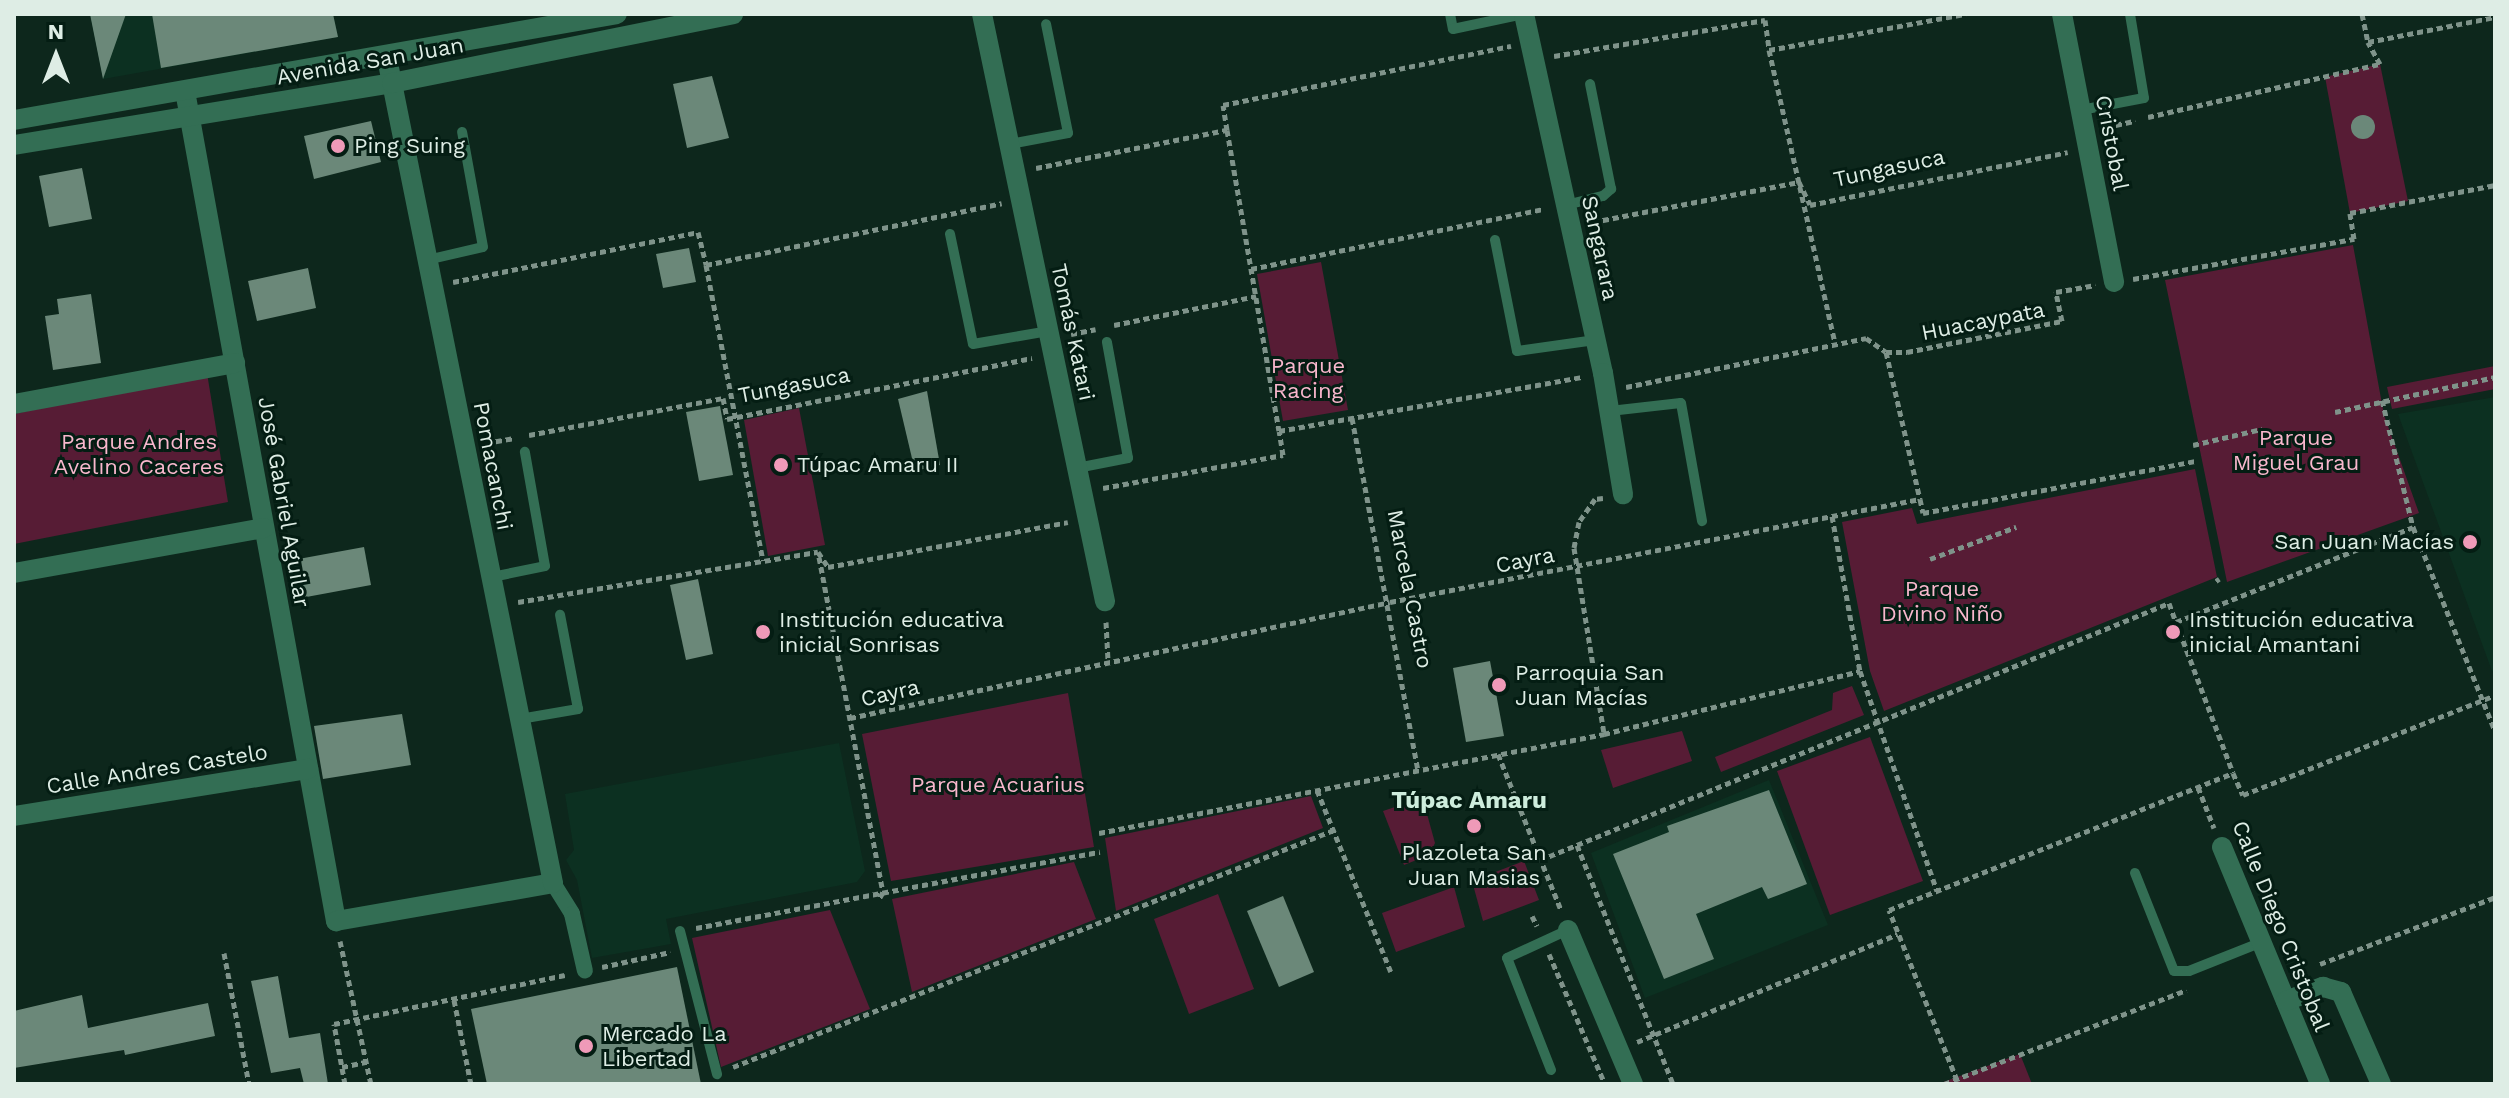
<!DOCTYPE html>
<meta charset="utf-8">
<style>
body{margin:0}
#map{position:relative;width:2509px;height:1098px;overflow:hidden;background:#0d271c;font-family:"Work Sans",sans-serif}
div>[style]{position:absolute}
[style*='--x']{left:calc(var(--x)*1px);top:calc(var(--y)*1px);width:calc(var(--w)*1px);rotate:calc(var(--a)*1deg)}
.built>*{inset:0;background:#0c3021}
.green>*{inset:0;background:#571c35}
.building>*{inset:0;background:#6b8879}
.round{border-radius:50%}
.path>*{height:5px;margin-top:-2.5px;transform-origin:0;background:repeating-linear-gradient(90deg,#7f938a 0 6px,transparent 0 10px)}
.service>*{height:10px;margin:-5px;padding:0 5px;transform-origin:5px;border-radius:5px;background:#336e54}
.pedestrian>*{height:16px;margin:-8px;padding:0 8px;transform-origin:8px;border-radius:8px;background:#336e54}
.minor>*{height:20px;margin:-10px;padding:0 10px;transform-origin:10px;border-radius:10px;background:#336e54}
.tertiary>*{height:20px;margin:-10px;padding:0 10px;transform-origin:10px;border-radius:10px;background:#336e54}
.dots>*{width:22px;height:22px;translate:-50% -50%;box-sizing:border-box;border:4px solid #041d13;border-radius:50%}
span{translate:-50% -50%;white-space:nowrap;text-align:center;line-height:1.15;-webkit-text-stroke:6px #041d13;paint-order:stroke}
.street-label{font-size:22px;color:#deede5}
.poi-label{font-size:22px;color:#deede5}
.left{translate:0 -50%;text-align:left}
.right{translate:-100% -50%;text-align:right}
.park-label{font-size:22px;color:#f9b7cd}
.neighbourhood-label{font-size:24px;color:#cdecdc;font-weight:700}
.frame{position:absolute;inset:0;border:16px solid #deede5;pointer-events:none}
.north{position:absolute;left:16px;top:16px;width:80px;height:80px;-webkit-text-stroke:6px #041d13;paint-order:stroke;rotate:0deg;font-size:22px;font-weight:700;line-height:32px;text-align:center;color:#deede5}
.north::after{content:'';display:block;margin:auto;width:28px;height:36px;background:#deede5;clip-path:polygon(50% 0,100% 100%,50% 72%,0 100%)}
</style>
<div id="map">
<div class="built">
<div style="clip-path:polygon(90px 14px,333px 14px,338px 37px,103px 79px)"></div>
<div style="clip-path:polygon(2495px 397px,2495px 669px,2492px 671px,2398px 414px)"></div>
<div style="clip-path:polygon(839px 743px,865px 871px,857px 882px,666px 919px,671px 944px,592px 958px,577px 880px,566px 860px,574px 850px,565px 794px)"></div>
<div style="clip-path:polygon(1769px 780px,1828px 925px,1645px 998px,1591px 853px)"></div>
</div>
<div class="green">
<div style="clip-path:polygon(2380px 64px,2408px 201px,2350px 213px,2325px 77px)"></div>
<div style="clip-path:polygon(2353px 245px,2384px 415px,2419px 513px,2227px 582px,2165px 280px)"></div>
<div style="clip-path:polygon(1321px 262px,1348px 410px,1283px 421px,1257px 274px)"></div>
<div style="clip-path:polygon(2495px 366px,2495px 389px,2392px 409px,2387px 387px)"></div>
<div style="clip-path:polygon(207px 373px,228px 502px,14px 544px,14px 414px)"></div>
<div style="clip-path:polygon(799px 408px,825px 545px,768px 556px,744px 420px)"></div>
<div style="clip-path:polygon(2195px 469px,2217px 577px,1884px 711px,1870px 671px,1842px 522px,1912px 508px,1917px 524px)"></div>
<div style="clip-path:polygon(1852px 686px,1864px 715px,1721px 772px,1715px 757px,1832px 710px,1833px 693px)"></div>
<div style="clip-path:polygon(1068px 693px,1094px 847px,891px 881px,862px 734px)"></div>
<div style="clip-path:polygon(1682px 731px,1692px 761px,1613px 788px,1601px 750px)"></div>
<div style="clip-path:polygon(1870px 737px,1923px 881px,1830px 915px,1777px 771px)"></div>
<div style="clip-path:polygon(1311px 796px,1323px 828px,1116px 911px,1105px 838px)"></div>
<div style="clip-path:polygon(1410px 802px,1427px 814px,1435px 843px,1429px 855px,1404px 865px,1383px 811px)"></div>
<div style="clip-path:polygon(1524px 861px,1539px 900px,1483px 921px,1472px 881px)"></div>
<div style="clip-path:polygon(1074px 862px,1096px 919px,912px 992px,892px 899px)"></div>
<div style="clip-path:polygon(1454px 887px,1465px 927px,1396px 952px,1382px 913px)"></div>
<div style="clip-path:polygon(1218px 894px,1254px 989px,1189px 1014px,1154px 919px)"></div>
<div style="clip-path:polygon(830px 910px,870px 1009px,721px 1067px,692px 938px)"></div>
<div style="clip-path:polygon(2020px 1054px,2032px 1084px,1938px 1084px)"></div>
</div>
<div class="building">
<div style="clip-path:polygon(90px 14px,126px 14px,103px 79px)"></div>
<div style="clip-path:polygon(152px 14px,333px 14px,338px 37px,161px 68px)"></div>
<div style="clip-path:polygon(712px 76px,729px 138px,687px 148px,673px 84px)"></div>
<div class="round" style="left:2351px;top:115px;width:24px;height:24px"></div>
<div style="clip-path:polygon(371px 121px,381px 162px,314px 179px,304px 136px)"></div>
<div style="clip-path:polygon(82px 168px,92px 219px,49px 227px,39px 176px)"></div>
<div style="clip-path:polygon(689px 248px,696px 282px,663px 288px,656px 254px)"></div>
<div style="clip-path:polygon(308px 268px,316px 308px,257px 321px,248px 281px)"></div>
<div style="clip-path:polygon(91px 294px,101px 363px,53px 370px,45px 316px,59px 314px,57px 299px)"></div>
<div style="clip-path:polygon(927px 391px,940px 465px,915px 471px,898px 399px)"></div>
<div style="clip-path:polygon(720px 406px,733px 475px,699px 481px,686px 412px)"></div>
<div style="clip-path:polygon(364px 547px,371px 585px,301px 598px,293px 560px)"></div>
<div style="clip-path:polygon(698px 579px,713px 654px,686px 660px,670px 585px)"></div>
<div style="clip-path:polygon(1490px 661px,1504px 736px,1466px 742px,1453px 668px)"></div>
<div style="clip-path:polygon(402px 714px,411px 765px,323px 779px,314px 726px)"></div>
<div style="clip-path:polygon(1769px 790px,1807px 884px,1768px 899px,1762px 887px,1696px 914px,1714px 959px,1664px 979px,1613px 854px,1669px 832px,1667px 826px)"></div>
<div style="clip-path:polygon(1283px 896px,1314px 972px,1279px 987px,1247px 911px)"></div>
<div style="clip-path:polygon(677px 967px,701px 1084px,487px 1084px,471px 1009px)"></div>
<div style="clip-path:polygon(278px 976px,289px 1038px,320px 1033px,328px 1084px,304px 1084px,300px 1068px,271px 1073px,251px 981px)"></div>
<div style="clip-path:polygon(82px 995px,88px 1028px,208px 1003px,215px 1036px,125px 1055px,124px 1050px,14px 1068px,14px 1011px)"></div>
</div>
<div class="path">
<div style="--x:2362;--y:14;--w:29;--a:78"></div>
<div style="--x:1769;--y:50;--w:299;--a:77.3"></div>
<div style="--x:1554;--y:56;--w:214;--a:-9.7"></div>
<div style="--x:1765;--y:20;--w:30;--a:82"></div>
<div style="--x:1769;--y:50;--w:200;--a:-10.4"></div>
<div style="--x:2148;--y:117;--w:238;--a:-12.9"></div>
<div style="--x:2380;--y:64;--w:25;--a:-119"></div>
<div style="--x:2368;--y:42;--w:129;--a:-11.1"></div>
<div style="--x:2106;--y:127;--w:30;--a:-12"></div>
<div style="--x:1227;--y:130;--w:305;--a:80.2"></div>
<div style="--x:1036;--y:168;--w:195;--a:-11.3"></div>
<div style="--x:1227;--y:130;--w:25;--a:-99"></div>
<div style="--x:1223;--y:105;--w:294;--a:-11.6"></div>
<div style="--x:1593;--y:222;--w:210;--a:-11"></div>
<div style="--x:1799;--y:182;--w:25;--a:64"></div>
<div style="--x:1810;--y:205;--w:263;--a:-11.6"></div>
<div style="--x:706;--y:265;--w:301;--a:79.1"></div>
<div style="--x:1251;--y:269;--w:299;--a:-11.6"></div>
<div style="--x:2133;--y:279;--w:225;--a:-10.3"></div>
<div style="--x:2354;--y:239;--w:26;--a:-99"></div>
<div style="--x:2350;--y:213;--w:148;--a:-10.9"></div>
<div style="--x:453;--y:282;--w:250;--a:-11.5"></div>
<div style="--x:698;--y:232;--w:34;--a:76"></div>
<div style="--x:706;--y:265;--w:302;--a:-11.8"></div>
<div style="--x:1114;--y:325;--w:145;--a:-11.5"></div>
<div style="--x:1071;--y:334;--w:25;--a:-11"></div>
<div style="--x:1886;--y:352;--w:151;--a:77"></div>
<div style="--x:1626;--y:387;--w:245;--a:-11.5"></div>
<div style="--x:1866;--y:338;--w:24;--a:35"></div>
<div style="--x:1886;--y:352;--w:21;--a:0"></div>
<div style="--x:1907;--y:352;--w:158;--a:-11.3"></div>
<div style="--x:2062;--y:321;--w:30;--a:-102"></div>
<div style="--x:2056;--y:292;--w:40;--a:-10"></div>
<div style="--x:2382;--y:400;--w:131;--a:76.3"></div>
<div style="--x:2413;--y:527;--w:220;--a:68.1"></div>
<div style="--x:2335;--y:412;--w:164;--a:-12.3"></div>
<div style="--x:1352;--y:418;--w:358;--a:79.4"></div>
<div style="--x:529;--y:435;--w:197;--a:-10.8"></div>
<div style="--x:723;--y:398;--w:21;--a:79"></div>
<div style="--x:727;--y:419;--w:311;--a:-11.3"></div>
<div style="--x:486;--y:443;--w:29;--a:-10"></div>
<div style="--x:2193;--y:445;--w:71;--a:-13.1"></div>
<div style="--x:1103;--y:488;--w:183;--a:-10.4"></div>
<div style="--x:1283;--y:455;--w:24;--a:-99"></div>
<div style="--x:1279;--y:431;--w:307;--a:-10.1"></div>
<div style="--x:1603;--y:498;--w:8;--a:173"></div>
<div style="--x:1595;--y:499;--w:28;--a:125"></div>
<div style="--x:1579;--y:522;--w:26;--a:101"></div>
<div style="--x:1574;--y:548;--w:188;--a:80.8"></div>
<div style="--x:1832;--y:516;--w:158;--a:79.8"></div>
<div style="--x:1860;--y:671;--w:233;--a:70.7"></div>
<div style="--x:819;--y:557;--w:341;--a:79.2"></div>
<div style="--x:883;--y:892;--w:8;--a:120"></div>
<div style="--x:1930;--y:559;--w:92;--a:-20.4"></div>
<div style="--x:2216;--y:581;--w:4;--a:-34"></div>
<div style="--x:518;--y:602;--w:304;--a:-9.5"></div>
<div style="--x:818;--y:552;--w:18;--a:56"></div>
<div style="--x:828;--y:567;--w:244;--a:-10.6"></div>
<div style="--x:1106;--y:622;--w:39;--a:87"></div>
<div style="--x:2176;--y:622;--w:161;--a:69.3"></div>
<div style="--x:850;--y:718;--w:552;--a:-12.12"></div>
<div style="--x:1390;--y:602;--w:540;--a:-11"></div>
<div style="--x:1920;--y:499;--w:14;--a:78"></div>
<div style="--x:1923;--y:513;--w:278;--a:-10.8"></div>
<div style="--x:1498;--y:754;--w:168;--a:68"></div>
<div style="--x:2198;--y:787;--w:44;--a:68.7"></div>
<div style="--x:1317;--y:790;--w:196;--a:67.9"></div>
<div style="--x:1099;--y:833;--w:515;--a:-11.09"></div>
<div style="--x:1604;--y:734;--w:264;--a:-13.8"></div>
<div style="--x:1577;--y:845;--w:258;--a:68.1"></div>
<div style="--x:1540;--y:860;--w:679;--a:-22.22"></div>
<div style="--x:2169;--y:603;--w:20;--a:70"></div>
<div style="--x:2176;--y:622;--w:255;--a:-21.8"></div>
<div style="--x:1532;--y:916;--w:11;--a:63"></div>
<div style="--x:696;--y:928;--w:411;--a:-10.7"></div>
<div style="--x:340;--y:941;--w:146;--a:77.8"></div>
<div style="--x:224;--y:953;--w:133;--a:79.2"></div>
<div style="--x:1549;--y:954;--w:139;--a:66.7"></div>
<div style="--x:2320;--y:964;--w:187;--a:-20.9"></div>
<div style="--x:602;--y:967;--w:70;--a:-12.4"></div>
<div style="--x:454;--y:1000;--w:86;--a:78.6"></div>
<div style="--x:1637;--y:1042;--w:282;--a:-22.5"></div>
<div style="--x:342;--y:1067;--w:25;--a:-12"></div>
<div style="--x:733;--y:1067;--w:646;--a:-21.52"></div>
<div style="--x:1957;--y:1080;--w:183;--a:-111.8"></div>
<div style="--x:1889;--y:910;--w:370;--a:-21.7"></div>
<div style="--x:2233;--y:773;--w:24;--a:66"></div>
<div style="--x:2243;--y:795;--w:271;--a:-21.6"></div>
<div style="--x:345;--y:1084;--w:61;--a:-100.4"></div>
<div style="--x:334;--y:1024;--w:236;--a:-12"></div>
<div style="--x:1944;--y:1084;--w:260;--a:-21.2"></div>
</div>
<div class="service">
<div style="--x:1450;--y:14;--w:15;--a:79"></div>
<div style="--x:1453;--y:29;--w:73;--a:-11.9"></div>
<div style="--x:2081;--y:110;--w:64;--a:-10.8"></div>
<div style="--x:2144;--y:98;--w:85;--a:-99.5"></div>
<div style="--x:1010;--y:144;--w:59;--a:-10.7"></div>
<div style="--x:1068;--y:133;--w:111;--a:-101.4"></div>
<div style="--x:1566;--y:205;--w:38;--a:-14"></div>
<div style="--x:1603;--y:196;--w:11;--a:-41"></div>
<div style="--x:1611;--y:189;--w:107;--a:-101.3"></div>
<div style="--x:950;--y:234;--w:112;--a:78.2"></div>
<div style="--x:973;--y:344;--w:76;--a:-9.8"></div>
<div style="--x:1495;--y:240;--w:113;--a:78.8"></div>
<div style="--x:1517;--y:351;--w:79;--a:-8"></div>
<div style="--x:427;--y:260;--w:57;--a:-13.1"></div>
<div style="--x:483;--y:247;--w:117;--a:-100.3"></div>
<div style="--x:1610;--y:411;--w:71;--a:-6.4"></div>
<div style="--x:1681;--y:403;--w:120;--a:79.9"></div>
<div style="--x:1077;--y:468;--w:52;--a:-11.1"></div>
<div style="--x:1128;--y:458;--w:118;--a:-100.3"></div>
<div style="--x:492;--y:577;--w:54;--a:-11.7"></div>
<div style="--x:545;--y:566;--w:116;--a:-100"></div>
<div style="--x:520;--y:719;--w:59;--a:-9.8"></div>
<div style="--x:578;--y:709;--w:96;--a:-100.8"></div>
<div style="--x:2135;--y:873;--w:105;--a:68.3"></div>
<div style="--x:2174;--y:971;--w:15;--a:0"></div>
<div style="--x:2189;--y:971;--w:79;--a:-21.7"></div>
<div style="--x:680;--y:931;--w:148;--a:75.5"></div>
<div style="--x:1551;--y:1070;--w:120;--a:-111.4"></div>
<div style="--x:1507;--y:958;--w:67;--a:-24.7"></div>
</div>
<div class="pedestrian">
<div style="--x:553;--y:883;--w:36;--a:58"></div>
<div style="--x:572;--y:914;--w:58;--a:77.2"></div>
</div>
<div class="minor">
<div style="--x:982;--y:14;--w:600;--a:78.17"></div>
<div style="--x:1524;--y:14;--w:368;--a:77.6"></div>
<div style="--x:1603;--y:373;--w:123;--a:80.6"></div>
<div style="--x:2062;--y:14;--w:273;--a:79"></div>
<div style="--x:185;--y:91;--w:844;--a:79.69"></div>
<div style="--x:336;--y:921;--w:220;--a:-9.9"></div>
<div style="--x:553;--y:883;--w:842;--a:-101.38"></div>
<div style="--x:14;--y:404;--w:225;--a:-10.5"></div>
<div style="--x:14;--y:573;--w:254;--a:-10.2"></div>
<div style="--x:14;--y:816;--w:298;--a:-9.1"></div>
<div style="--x:2222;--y:847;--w:256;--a:67.5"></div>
<div style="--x:1568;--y:930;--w:167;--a:67.1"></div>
<div style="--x:2286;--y:1001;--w:40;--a:-21"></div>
<div style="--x:2323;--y:987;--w:19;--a:16"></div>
<div style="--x:2341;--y:992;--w:100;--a:66.5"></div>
</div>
<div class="tertiary">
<div style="--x:14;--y:120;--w:612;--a:-9.97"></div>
<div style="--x:14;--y:145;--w:383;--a:-9.3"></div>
<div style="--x:392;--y:83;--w:348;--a:-11.4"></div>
</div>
<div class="dots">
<div style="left:338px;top:146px;background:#ef9ab8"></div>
<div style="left:781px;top:465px;background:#ef9ab8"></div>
<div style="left:2470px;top:542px;background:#ef9ab8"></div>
<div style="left:763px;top:632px;background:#ef9ab8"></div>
<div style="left:2173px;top:632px;background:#ef9ab8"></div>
<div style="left:1499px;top:685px;background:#ef9ab8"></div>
<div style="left:1474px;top:826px;background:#ef9ab8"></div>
<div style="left:586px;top:1046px;background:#ef9ab8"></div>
</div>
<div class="street-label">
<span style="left:370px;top:61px;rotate:-10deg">Avenida San Juan</span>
<span style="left:2112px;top:143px;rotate:79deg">Cristobal</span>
<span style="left:1889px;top:168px;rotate:-12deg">Tungasuca</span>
<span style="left:1600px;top:248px;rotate:78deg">Sangarara</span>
<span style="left:1983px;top:321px;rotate:-11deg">Huacaypata</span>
<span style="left:1073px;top:332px;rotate:78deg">Tomás Katari</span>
<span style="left:794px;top:385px;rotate:-11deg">Tungasuca</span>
<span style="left:493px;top:466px;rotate:79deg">Pomacanchi</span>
<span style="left:284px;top:502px;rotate:80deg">José Gabriel Aguilar</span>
<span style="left:1525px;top:560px;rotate:-11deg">Cayra</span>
<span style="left:1410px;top:589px;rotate:79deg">Marcela Castro</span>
<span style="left:890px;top:693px;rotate:-13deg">Cayra</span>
<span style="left:157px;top:769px;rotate:-9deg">Calle Andres Castelo</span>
<span style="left:2281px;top:926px;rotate:68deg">Calle Diego Cristobal</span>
</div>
<div class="poi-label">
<span class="left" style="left:354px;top:146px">Ping Suing</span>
<span class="left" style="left:797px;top:465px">Túpac Amaru II</span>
<span class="right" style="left:2454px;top:542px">San Juan Macías</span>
<span class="left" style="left:779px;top:632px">Institución educativa<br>inicial Sonrisas</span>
<span class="left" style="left:2189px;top:632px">Institución educativa<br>inicial Amantani</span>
<span class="left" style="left:1515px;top:685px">Parroquia San<br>Juan Macías</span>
<span style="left:1474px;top:865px">Plazoleta San<br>Juan Masias</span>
<span class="left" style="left:602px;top:1046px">Mercado La<br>Libertad</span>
</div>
<div class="park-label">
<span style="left:1308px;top:378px">Parque<br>Racing</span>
<span style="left:2296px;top:450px">Parque<br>Miguel Grau</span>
<span style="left:139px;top:454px">Parque Andres<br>Avelino Caceres</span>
<span style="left:1942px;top:601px">Parque<br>Divino Niño</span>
<span style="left:998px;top:785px">Parque Acuarius</span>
</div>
<div class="neighbourhood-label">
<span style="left:1469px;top:801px">Túpac Amaru</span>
</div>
<div class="frame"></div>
<div class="north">N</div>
</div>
